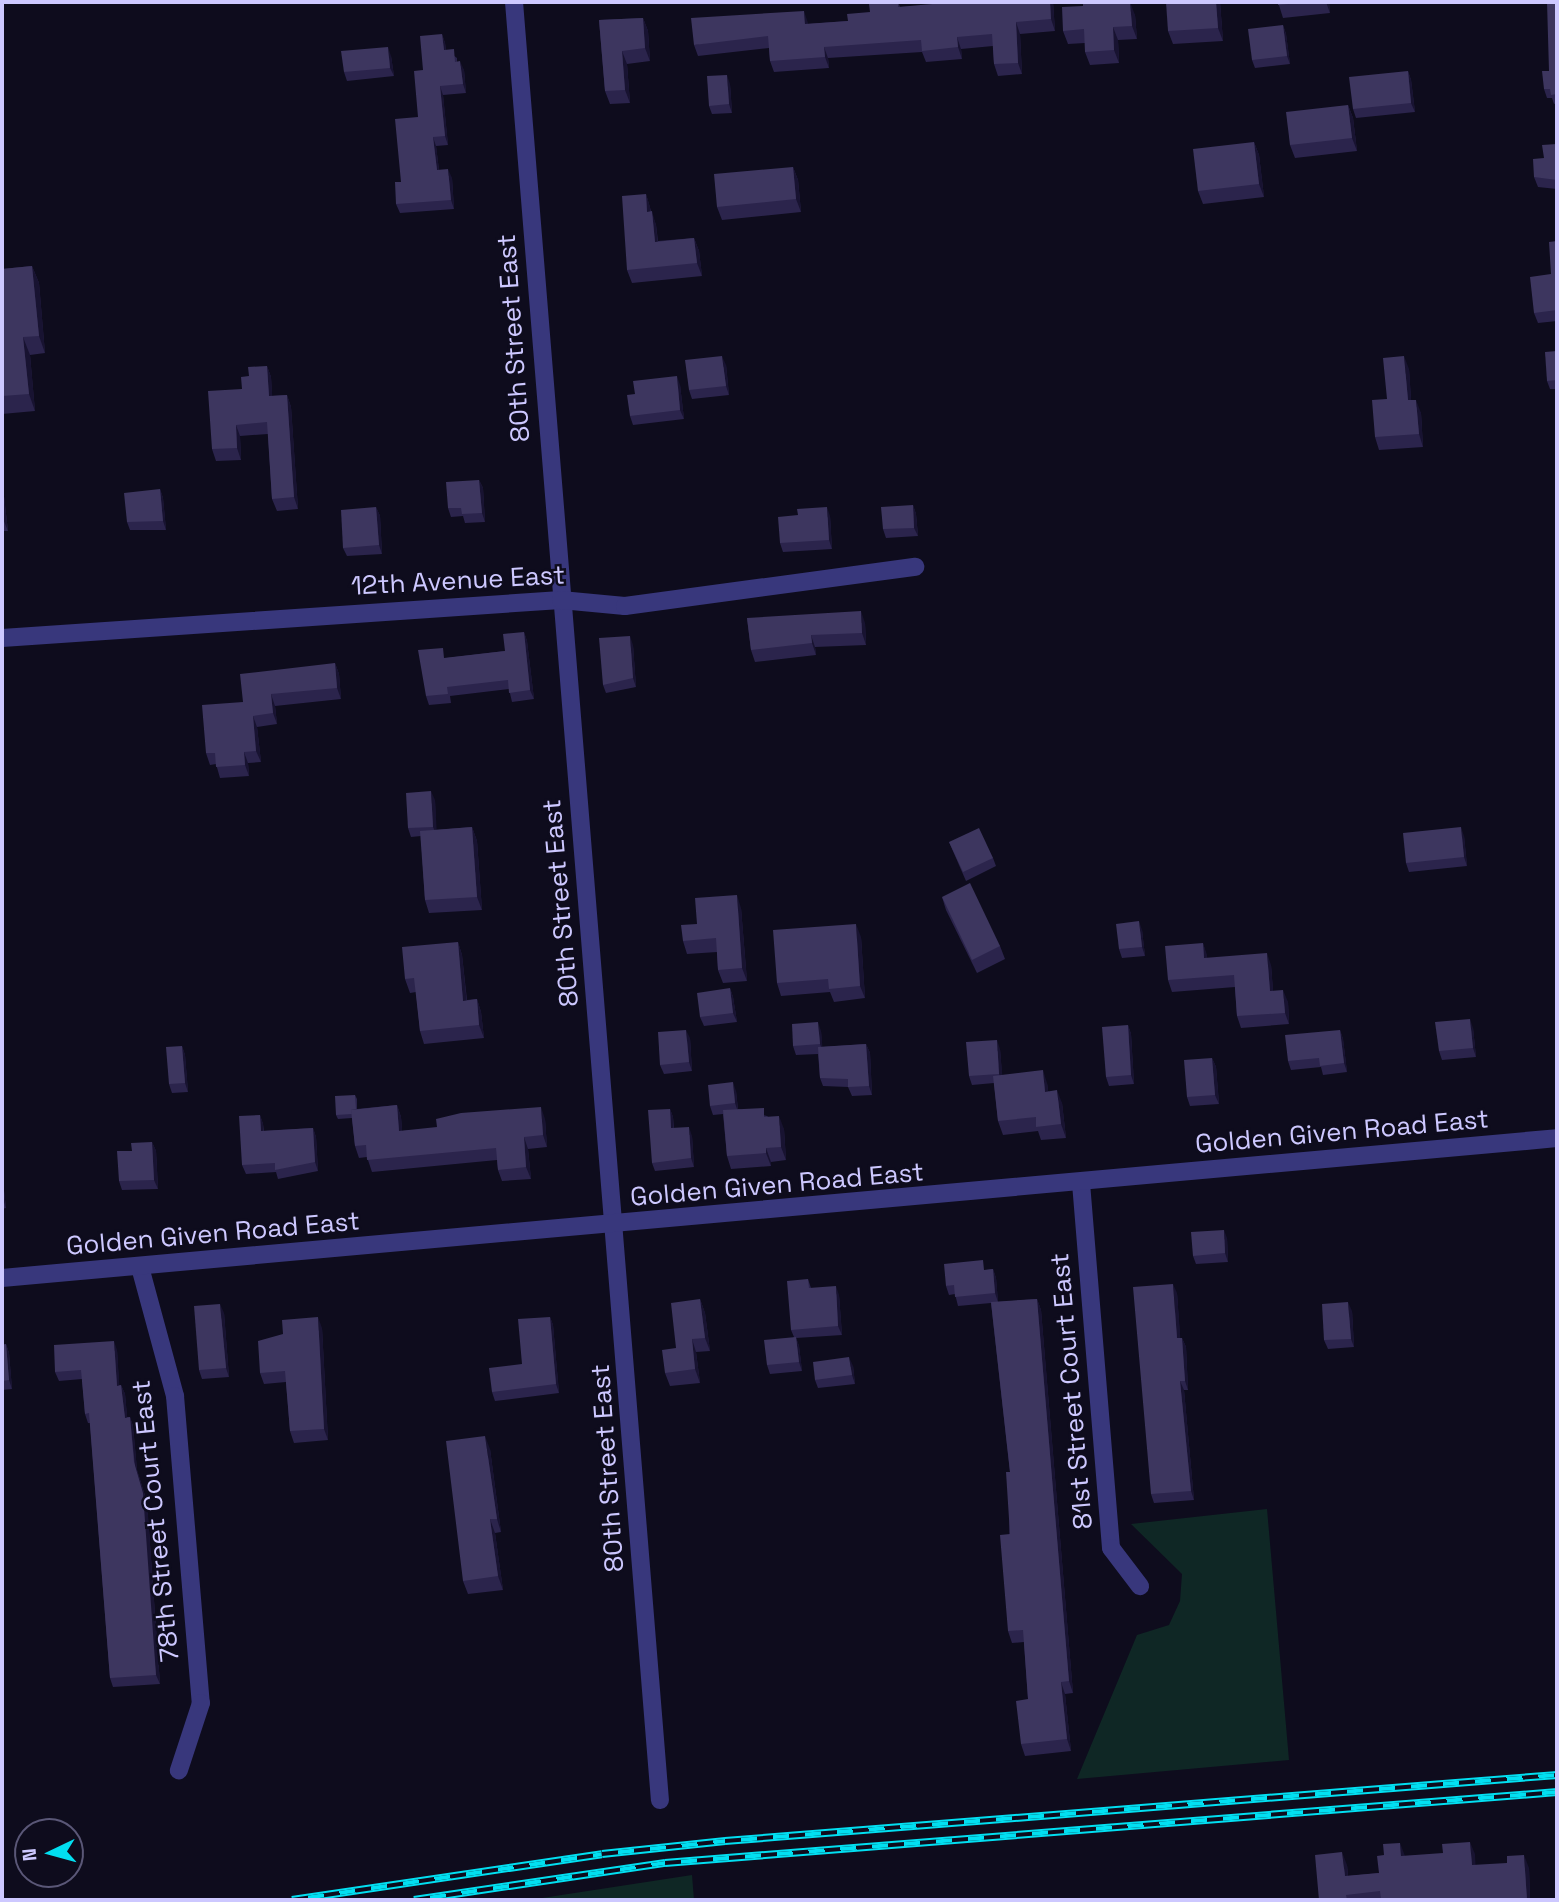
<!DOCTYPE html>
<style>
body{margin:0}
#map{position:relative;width:1559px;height:1902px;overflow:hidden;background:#0e0c1d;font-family:"Space Grotesk",sans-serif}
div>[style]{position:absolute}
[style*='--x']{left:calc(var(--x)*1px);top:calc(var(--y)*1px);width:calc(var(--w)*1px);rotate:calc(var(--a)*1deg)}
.green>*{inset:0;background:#0f2725}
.minor>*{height:18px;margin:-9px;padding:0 9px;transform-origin:9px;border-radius:9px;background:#38377c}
.rail>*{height:8px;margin-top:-4px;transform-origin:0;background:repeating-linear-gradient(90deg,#0e0c1d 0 16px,#02dff1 0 32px);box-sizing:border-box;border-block:2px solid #02dff1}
.wall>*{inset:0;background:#2b244c}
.shaded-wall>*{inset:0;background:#181331}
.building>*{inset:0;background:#3d365f}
span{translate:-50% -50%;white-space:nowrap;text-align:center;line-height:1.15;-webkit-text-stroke:5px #0e0c1d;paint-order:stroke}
.street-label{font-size:26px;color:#cdc8ff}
.frame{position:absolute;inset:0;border:4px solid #cdc8ff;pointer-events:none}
.north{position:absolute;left:14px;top:1818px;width:70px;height:70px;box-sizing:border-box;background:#0e0c1d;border:2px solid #5a5777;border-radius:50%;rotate:265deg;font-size:19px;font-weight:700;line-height:28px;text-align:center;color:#cdc8ff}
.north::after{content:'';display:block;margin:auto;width:24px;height:32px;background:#02dff1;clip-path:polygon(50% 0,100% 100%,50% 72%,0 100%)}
</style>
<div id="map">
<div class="green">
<div style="clip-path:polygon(1267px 1509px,1289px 1760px,1077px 1779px,1137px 1635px,1169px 1625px,1180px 1601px,1182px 1574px,1131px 1524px)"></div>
<div style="clip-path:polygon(692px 1875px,694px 1900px,529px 1900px)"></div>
</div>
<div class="minor">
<div style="--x:514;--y:2;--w:1804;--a:85.36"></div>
<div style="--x:2;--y:638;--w:560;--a:-3.89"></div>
<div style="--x:561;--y:600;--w:64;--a:5.4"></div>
<div style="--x:625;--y:606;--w:293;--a:-7.7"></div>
<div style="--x:1081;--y:1183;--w:366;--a:85.3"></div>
<div style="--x:1111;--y:1548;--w:48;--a:52.7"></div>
<div style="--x:140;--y:1267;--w:134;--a:74.8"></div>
<div style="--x:175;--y:1396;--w:308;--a:85.2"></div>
<div style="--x:201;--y:1703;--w:71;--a:108.2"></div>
<div style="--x:2;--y:1278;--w:1561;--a:-5.14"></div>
</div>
<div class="rail">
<div style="--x:292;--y:1900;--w:313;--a:-8.4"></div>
<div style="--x:602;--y:1854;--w:124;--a:-6"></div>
<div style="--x:725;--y:1841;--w:835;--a:-4.54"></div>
<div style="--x:414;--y:1900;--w:254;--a:-8.4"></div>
<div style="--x:665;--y:1863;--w:895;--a:-4.55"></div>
</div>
<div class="wall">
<div style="clip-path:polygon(898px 2px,900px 7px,1053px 2px,1055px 31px,1020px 34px,1022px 74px,998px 76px,994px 64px,993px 46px,961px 49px,962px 59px,926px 62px,922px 52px,828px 58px,829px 68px,774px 72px,770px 61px,769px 48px,698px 56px,694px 45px,808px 24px,848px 21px)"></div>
<div style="clip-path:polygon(1117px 2px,1135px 15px,1137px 39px,1118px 40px,1119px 63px,1090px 65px,1085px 52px,1085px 43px,1068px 44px,1063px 31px,1083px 6px)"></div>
<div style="clip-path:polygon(1220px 2px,1223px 41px,1173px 44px,1168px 31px)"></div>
<div style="clip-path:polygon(1278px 2px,1329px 2px,1330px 13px,1283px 18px)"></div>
<div style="clip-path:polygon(1557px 2px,1557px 103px,1554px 104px,1552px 98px,1547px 98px,1544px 89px,1549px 71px)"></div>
<div style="clip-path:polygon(643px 18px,648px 31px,650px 61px,627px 64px,630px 103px,610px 104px,605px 91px,599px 20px)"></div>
<div style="clip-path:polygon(1283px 25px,1286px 34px,1290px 64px,1255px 68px,1252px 60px)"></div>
<div style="clip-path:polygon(442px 34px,445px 43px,446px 50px,457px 58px,457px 62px,464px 70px,466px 93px,443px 95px,448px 145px,436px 146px,439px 170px,452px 178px,454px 209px,400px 213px,396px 204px,418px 117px,423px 70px)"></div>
<div style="clip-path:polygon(391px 56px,394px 76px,347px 81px,344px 72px)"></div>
<div style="clip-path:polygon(1408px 71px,1411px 80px,1415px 112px,1356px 118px,1353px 109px)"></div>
<div style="clip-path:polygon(730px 84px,732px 113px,712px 114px,709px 106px)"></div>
<div style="clip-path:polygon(1348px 105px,1353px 118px,1357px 151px,1295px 158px,1290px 145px)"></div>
<div style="clip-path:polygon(1254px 142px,1259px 155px,1264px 197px,1203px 204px,1198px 191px)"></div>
<div style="clip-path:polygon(1557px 144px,1557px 189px,1538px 187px,1534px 177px,1544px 158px)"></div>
<div style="clip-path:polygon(793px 167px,798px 180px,801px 212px,722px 220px,717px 207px)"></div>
<div style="clip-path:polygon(646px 194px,651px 211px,656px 225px,658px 241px,694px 238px,699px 251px,702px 276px,632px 283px,627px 270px)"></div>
<div style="clip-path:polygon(1557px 241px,1557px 321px,1538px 323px,1534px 313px,1551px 274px)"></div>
<div style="clip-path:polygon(32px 266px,39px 283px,45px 353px,30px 355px,35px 411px,2px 414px,2px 269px)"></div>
<div style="clip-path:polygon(1557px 351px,1557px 389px,1550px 389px,1547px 381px)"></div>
<div style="clip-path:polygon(726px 365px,729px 395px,692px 399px,689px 390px)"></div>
<div style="clip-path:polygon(267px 366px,271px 377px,272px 396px,287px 395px,291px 407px,298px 509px,277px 511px,272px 499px,268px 434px,240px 436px,241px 460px,216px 461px,212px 449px,249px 376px)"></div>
<div style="clip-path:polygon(1409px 369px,1411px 400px,1421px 413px,1423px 447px,1379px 450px,1375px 437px,1387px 399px)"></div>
<div style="clip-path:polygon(680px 385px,684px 419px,633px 425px,630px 416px)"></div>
<div style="clip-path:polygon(2px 479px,8px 531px,2px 531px)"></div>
<div style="clip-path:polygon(479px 480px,483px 488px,485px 522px,465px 523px,463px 516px,451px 517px,448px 508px)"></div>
<div style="clip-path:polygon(160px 489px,163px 498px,166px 530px,130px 530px,127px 522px)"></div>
<div style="clip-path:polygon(913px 505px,916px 514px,918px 536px,886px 538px,883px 529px)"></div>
<div style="clip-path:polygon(376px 507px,380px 516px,382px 554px,347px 556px,343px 548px)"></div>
<div style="clip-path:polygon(830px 516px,832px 549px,783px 552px,780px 543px)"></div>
<div style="clip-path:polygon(747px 618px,865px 623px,866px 645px,815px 647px,816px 655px,755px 662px,751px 650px)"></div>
<div style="clip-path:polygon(524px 632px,527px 641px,534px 699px,512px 702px,509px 689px,450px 696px,451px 703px,429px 705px,426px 696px,446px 658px,505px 651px)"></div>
<div style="clip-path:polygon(633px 645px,636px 687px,606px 693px,603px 685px)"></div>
<div style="clip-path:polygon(335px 663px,339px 674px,341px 699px,275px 706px,277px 724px,257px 727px,261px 762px,248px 763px,249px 776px,220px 778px,216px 764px,210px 765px,206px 753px,243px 702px)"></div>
<div style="clip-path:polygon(435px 800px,436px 830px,472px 827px,477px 841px,482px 910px,429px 913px,425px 900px,421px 836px,411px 837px,408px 828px)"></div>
<div style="clip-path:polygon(1464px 836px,1467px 866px,1409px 872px,1406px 863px)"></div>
<div style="clip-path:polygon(949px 842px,993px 858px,996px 866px,966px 881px)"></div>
<div style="clip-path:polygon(942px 897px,1000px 946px,1005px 959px,977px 973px,946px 910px)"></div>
<div style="clip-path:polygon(741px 908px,747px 981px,723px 983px,718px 970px,717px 952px,687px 954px,683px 941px,697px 924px)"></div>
<div style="clip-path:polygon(1142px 930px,1145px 956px,1122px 958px,1119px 949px)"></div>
<div style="clip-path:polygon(861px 937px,865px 998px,834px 1002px,830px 992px,781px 996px,777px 983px)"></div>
<div style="clip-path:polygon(458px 942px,462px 955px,467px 1000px,477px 999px,481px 1012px,484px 1038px,424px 1044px,420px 1031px,416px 992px,410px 993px,405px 979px)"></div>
<div style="clip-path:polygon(1203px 943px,1207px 958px,1271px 965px,1273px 991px,1288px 1002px,1289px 1024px,1241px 1028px,1237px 1016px,1235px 987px,1172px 992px,1168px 980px)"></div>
<div style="clip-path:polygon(730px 988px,733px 997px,737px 1022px,704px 1026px,700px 1017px)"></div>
<div style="clip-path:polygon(1128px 1025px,1131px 1034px,1134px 1084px,1109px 1086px,1106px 1077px)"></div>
<div style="clip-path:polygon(1473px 1028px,1476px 1057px,1442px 1060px,1439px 1051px)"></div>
<div style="clip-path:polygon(1340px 1030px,1343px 1039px,1347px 1072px,1323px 1075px,1321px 1067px,1291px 1070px,1288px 1061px)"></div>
<div style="clip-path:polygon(821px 1031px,822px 1047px,866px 1044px,870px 1053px,872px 1095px,852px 1096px,848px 1087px,823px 1086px,820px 1078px,818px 1054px,796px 1055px,793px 1046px)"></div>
<div style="clip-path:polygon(690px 1038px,692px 1071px,664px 1074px,660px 1065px)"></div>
<div style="clip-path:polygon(182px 1046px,185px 1055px,188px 1092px,172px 1093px,169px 1084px)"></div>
<div style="clip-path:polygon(1000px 1049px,1002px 1075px,1047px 1083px,1048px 1091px,1062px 1103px,1066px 1138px,1041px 1140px,1038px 1131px,1003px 1135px,998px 1121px,994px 1083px,972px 1085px,969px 1076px)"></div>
<div style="clip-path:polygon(1212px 1058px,1216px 1067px,1219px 1104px,1190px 1106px,1187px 1097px)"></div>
<div style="clip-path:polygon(736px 1091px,738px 1109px,767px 1116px,784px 1129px,786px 1160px,771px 1162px,771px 1166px,731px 1169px,727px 1156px,723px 1114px,713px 1115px,710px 1106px)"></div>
<div style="clip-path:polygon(355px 1095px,357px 1099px,357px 1109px,397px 1105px,401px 1117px,402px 1131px,545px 1119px,547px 1147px,528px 1149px,531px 1179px,502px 1181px,498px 1170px,497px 1160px,372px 1172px,367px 1157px,359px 1158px,355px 1146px,352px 1118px,338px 1119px,336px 1115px)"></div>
<div style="clip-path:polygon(670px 1109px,673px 1117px,674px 1128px,692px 1136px,694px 1167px,655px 1171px,652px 1163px)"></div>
<div style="clip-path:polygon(260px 1115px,263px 1124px,264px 1131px,313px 1128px,316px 1137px,318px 1171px,278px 1179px,276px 1172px,246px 1174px,242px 1165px)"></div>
<div style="clip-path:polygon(152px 1142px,156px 1151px,158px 1189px,122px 1190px,119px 1181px,132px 1151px)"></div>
<div style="clip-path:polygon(2px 1178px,3px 1182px,6px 1208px,2px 1209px)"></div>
<div style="clip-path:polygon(1227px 1238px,1228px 1262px,1196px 1264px,1193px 1256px)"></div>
<div style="clip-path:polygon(993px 1269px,996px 1278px,998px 1302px,1037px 1299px,1041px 1310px,1073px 1693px,1065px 1694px,1071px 1751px,1025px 1756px,1021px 1744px,1028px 1699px,1024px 1642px,1012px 1643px,1008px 1631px,1010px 1472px,991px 1303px,958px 1306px,955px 1294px,949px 1295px,946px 1286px,986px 1270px)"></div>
<div style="clip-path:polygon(808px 1279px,811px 1288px,839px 1295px,842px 1335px,796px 1338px,799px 1346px,802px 1371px,770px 1374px,767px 1365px,794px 1337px,791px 1330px)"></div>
<div style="clip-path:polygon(1177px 1293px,1180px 1338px,1182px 1338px,1186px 1347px,1188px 1390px,1184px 1390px,1194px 1500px,1154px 1503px,1151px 1494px)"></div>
<div style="clip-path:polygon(700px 1299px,705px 1313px,710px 1351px,696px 1352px,700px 1383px,670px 1386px,665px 1373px)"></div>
<div style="clip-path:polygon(1352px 1311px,1354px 1347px,1328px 1349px,1324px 1340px)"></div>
<div style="clip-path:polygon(224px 1313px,229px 1377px,202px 1379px,199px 1370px)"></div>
<div style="clip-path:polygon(550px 1317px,553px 1325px,559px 1393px,495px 1401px,492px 1392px,522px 1364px)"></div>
<div style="clip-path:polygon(322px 1328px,328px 1440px,294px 1443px,290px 1431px,286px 1382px,264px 1384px,260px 1373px)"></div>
<div style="clip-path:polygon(6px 1344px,9px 1353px,12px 1389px,2px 1390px,2px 1345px)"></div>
<div style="clip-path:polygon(117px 1350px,119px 1385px,121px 1385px,125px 1394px,127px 1417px,130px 1417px,133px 1426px,137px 1470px,147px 1502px,160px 1684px,113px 1687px,110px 1678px,90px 1423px,88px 1423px,85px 1414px,82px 1379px,59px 1381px,55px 1372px)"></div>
<div style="clip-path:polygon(853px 1366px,855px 1384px,818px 1388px,815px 1380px)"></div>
<div style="clip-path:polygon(490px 1449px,501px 1532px,495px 1533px,503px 1590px,468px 1594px,463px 1581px)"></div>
<div style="clip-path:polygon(1475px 1854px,1475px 1865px,1529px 1868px,1530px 1900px,1319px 1900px,1347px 1865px,1348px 1876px,1379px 1873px,1405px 1856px)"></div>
</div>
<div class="shaded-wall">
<div style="clip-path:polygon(1050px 2px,1053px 2px,1055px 31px,1051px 19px)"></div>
<div style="clip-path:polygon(1130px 2px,1135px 15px,1137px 39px,1132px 26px)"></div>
<div style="clip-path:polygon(1216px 2px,1220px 2px,1223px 41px,1218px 28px)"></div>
<div style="clip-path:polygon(1326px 2px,1329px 2px,1330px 13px)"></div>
<div style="clip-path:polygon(804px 11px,808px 23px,810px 36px,805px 24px)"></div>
<div style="clip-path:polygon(643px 18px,648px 31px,650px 61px,645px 48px)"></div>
<div style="clip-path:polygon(1016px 22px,1020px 34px,1022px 74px,1018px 63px)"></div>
<div style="clip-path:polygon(1283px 25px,1286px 34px,1290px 64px,1287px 56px)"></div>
<div style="clip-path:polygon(1113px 27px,1118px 40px,1119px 63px,1114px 50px)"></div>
<div style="clip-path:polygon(442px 34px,445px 43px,447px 59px,444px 50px)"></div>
<div style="clip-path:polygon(957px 37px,961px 49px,962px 59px,958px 47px)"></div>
<div style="clip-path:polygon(388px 47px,391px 56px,394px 76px,390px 68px)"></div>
<div style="clip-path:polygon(824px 47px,828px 58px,829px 68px,825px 57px)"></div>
<div style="clip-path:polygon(622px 51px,627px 64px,630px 103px,625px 90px)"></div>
<div style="clip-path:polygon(460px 61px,464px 70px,466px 93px,463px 84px)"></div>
<div style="clip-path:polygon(1408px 71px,1411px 80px,1415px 112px,1411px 103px)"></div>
<div style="clip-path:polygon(727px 75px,730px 84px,732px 113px,729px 104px)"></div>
<div style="clip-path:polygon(440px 86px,443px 95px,448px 145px,445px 136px)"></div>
<div style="clip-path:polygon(1348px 105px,1353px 118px,1357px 151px,1352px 138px)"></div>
<div style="clip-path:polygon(433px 137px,436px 146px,440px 179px,437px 170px)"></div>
<div style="clip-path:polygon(1254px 142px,1259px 155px,1264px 197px,1259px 184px)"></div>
<div style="clip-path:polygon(793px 167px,798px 180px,801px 212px,796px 199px)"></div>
<div style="clip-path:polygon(448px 169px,452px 178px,454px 209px,451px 200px)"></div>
<div style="clip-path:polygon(646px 194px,650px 207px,652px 225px,647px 212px)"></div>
<div style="clip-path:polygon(652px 211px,656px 225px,659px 255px,655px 242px)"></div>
<div style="clip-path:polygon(694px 238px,699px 251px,702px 276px,697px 263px)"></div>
<div style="clip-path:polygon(32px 266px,39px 283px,45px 353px,39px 336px)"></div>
<div style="clip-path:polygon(23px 337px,30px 355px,35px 411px,29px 394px)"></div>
<div style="clip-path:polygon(722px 356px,726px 365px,729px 395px,726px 386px)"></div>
<div style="clip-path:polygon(1404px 356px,1409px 369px,1412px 413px,1408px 400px)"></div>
<div style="clip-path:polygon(267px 366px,271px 377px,273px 408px,269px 396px)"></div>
<div style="clip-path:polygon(677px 376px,680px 385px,684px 419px,680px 410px)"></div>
<div style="clip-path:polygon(287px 395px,291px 407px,298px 509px,294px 497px)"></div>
<div style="clip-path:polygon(1416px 400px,1421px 413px,1423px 447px,1419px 434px)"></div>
<div style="clip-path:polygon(236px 425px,240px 436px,241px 460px,237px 448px)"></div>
<div style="clip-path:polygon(2px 479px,8px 531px,3px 519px,2px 506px)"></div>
<div style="clip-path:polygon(479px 480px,483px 488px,485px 522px,482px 513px)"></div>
<div style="clip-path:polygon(160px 489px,163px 498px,166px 530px,163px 521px)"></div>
<div style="clip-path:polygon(913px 505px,916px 514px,918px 536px,914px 528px)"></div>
<div style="clip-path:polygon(376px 507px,380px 516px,382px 554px,379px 545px)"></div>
<div style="clip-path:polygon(827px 507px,830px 516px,832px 549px,829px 540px)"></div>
<div style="clip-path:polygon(861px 611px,865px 623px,866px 645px,862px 633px)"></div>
<div style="clip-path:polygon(524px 632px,527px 641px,534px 699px,530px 690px)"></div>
<div style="clip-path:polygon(811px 635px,815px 647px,816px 655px,812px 643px)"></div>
<div style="clip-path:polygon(630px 636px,633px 645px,636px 687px,633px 678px)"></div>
<div style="clip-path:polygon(335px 663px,339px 674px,341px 699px,337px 688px)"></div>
<div style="clip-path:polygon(271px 694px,275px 706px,277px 724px,273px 713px)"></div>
<div style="clip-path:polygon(253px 716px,257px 727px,261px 762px,256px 751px)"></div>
<div style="clip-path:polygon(244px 752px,248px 763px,249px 776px,245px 765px)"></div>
<div style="clip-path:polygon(431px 791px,435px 800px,437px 836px,433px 827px)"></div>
<div style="clip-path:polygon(472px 827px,477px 841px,482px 910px,477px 897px)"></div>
<div style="clip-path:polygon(1461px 827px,1464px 836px,1467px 866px,1464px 857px)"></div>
<div style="clip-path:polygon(737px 895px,741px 908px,747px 981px,742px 968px)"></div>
<div style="clip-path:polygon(1139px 921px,1142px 930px,1145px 956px,1142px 947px)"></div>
<div style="clip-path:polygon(856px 924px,861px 937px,865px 998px,860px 986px)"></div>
<div style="clip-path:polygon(458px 942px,462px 955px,468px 1014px,463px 1001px)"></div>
<div style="clip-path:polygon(1203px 943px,1207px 955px,1208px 970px,1204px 958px)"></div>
<div style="clip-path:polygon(1267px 953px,1271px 965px,1274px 1003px,1270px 991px)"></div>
<div style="clip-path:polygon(730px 988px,733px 997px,737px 1022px,733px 1013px)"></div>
<div style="clip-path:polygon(1283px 990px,1288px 1002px,1289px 1024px,1285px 1013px)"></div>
<div style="clip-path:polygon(477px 999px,481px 1012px,484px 1038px,479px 1025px)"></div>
<div style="clip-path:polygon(1470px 1019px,1473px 1028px,1476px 1057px,1473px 1048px)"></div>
<div style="clip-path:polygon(818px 1022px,821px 1031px,823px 1053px,820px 1044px)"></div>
<div style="clip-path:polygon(1128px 1025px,1131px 1034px,1134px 1084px,1131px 1075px)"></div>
<div style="clip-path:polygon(686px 1030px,690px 1038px,692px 1071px,689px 1062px)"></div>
<div style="clip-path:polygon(1340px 1030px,1343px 1039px,1347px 1072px,1344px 1063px)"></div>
<div style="clip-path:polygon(997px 1040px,1000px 1049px,1003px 1083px,999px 1074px)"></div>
<div style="clip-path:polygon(866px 1044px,870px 1053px,872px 1095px,869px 1086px)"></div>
<div style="clip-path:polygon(182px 1046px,185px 1055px,188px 1092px,185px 1083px)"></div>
<div style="clip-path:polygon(1212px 1058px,1216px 1067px,1219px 1104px,1215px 1095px)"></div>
<div style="clip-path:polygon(1043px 1070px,1047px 1083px,1050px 1105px,1045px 1092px)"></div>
<div style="clip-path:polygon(733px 1082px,736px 1091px,738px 1112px,735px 1103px)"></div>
<div style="clip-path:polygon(1057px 1090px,1062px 1103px,1066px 1138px,1061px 1124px)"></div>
<div style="clip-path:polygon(397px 1105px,401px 1117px,403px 1143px,399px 1131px)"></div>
<div style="clip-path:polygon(541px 1107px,545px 1119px,547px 1147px,543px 1135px)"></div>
<div style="clip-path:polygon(670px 1109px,673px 1117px,674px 1137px,671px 1128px)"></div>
<div style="clip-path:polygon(260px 1115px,263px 1124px,264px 1140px,261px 1131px)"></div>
<div style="clip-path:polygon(779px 1116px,784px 1129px,786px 1160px,781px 1147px)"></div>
<div style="clip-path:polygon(689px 1127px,692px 1136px,694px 1167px,691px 1158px)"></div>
<div style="clip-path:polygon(313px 1128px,316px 1137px,318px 1171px,315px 1162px)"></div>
<div style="clip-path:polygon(524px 1137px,528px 1149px,531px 1179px,526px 1167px)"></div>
<div style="clip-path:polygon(152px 1142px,156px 1151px,158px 1189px,154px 1180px)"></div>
<div style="clip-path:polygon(766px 1148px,771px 1162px,771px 1166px,766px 1153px)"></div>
<div style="clip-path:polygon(2px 1178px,3px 1182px,6px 1208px,3px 1199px)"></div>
<div style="clip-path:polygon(1224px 1230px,1227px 1238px,1228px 1262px,1225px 1253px)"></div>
<div style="clip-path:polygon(993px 1269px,996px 1278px,998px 1302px,995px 1293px)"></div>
<div style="clip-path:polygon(1173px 1284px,1177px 1293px,1181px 1347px,1177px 1338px)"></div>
<div style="clip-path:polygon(836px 1286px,839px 1295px,842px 1335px,838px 1326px)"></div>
<div style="clip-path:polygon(700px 1299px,705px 1313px,710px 1351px,705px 1338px)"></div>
<div style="clip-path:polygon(1037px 1299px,1041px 1310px,1073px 1693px,1069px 1681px)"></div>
<div style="clip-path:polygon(1348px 1302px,1352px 1311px,1354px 1347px,1351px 1339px)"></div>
<div style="clip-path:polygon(220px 1304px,224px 1313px,229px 1377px,226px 1368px)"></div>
<div style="clip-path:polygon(318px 1317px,322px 1328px,328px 1440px,324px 1429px)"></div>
<div style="clip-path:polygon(550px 1317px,553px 1325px,559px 1393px,556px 1384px)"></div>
<div style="clip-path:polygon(796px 1337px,799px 1346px,802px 1371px,799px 1362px)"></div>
<div style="clip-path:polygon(1182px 1338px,1186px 1347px,1188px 1390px,1185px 1381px)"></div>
<div style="clip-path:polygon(692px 1339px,696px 1352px,700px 1383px,695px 1369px)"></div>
<div style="clip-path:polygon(114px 1341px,117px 1350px,120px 1395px,117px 1386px)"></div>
<div style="clip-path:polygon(6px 1344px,9px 1353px,12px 1389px,9px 1380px)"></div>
<div style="clip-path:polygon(849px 1357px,853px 1366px,855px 1384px,852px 1375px)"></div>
<div style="clip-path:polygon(1180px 1381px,1184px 1390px,1194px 1500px,1191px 1491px)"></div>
<div style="clip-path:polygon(121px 1385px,125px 1394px,128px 1426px,125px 1418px)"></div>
<div style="clip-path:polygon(130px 1417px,133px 1426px,137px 1470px,147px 1502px,160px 1684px,156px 1675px)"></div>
<div style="clip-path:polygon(485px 1436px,490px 1449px,501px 1532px,497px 1519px)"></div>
<div style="clip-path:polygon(490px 1519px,495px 1533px,503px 1590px,498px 1576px)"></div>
<div style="clip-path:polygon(1061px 1682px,1065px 1694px,1071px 1751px,1067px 1739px)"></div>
<div style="clip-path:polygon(1470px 1842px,1475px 1854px,1476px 1877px,1472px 1865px)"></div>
<div style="clip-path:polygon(1400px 1843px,1405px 1856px,1401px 1856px)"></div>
<div style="clip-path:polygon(1342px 1852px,1347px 1865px,1349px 1889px,1345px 1876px)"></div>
<div style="clip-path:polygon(1524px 1855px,1529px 1868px,1530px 1900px,1527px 1900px)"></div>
</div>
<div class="building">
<div style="clip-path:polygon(898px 2px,898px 7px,955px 2px,1050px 2px,1051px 19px,1016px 22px,1018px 63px,994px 64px,992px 34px,957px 37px,958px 47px,922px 51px,921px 40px,824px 47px,825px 57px,770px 61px,768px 36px,694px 45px,691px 18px,804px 11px,805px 24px,848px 21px,847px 14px,870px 12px,869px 4px)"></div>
<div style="clip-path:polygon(1083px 2px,1113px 2px,1113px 3px,1130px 2px,1132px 26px,1113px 27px,1114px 50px,1085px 52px,1084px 29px,1063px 31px,1062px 7px,1083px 6px)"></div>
<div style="clip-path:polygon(1166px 2px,1216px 2px,1218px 28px,1168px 31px)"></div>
<div style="clip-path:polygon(1278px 2px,1309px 2px,1278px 5px)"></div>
<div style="clip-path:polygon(1547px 2px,1557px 2px,1557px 94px,1551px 95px,1550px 89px,1544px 89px,1542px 71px,1549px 71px)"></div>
<div style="clip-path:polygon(643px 18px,645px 48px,622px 51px,625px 90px,605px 91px,599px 20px)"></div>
<div style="clip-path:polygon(1283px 25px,1287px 56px,1252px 60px,1248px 29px)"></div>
<div style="clip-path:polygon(442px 34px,444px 50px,454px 49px,455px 62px,460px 61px,463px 84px,440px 86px,445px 136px,433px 137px,437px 170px,448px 169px,451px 200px,396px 204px,395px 182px,401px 182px,395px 119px,418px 117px,414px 71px,423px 70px,420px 36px)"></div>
<div style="clip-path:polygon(388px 47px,390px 68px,344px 72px,341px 51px)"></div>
<div style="clip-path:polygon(1408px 71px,1411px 103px,1353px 109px,1349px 77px)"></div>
<div style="clip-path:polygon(727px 75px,729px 104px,709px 106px,707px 76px)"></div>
<div style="clip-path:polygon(1348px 105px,1352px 138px,1290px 145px,1286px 112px)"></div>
<div style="clip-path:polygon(1254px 142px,1259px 184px,1198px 191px,1193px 149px)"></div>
<div style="clip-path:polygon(1557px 144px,1557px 182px,1557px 180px,1534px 177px,1533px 159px,1544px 158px,1542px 145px)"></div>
<div style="clip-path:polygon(793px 167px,796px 199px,717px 207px,714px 174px)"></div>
<div style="clip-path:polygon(646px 194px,647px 212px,652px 211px,655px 242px,694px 238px,697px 263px,627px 270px,622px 196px)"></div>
<div style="clip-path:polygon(1557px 241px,1557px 310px,1534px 313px,1530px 277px,1551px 274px,1549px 242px)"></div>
<div style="clip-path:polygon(32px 266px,39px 336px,23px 337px,29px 394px,2px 396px,2px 269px)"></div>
<div style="clip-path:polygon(1557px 351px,1557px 380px,1547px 381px,1545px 352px)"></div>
<div style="clip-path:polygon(722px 356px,726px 386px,689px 390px,685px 360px)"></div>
<div style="clip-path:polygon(1404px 356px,1408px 400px,1416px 400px,1419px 434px,1375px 437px,1372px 400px,1387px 399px,1383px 358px)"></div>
<div style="clip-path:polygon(267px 366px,269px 396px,287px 395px,294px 497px,272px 499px,267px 422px,236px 425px,237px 448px,212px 449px,208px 391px,242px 389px,241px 377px,249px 376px,248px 367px)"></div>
<div style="clip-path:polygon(677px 376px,680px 410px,630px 416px,627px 395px,635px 394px,633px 381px)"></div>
<div style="clip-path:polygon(479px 480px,482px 513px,462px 514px,461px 508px,448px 508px,446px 482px)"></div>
<div style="clip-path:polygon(160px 489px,163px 521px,127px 522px,124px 493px)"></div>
<div style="clip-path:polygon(913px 505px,914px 528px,883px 529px,881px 507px)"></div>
<div style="clip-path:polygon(376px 507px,379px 545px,343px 548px,341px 510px)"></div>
<div style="clip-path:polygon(827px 507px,829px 540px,780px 543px,778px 517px,798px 515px,797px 509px)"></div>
<div style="clip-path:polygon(861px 611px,862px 633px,811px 635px,812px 643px,751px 650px,747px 618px)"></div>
<div style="clip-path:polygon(524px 632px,530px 690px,509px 693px,508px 680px,447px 687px,448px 694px,426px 696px,418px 650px,443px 648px,444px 658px,505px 651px,503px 634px)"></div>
<div style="clip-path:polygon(630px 636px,633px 678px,603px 685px,599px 638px)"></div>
<div style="clip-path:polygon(335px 663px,337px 688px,271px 694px,273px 713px,253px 716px,256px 751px,244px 752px,245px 765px,216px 767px,215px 753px,206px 753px,202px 705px,243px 702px,240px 674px)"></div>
<div style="clip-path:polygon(431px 791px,433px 827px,408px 828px,406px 793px)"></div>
<div style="clip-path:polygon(472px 827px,477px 897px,425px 900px,420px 831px)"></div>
<div style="clip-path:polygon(1461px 827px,1464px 857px,1406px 863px,1403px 833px)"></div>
<div style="clip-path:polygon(979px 828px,993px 858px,963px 872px,949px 842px)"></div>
<div style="clip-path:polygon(970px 883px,1000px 946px,972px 960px,942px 897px)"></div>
<div style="clip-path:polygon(737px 895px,742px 968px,718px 970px,716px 938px,683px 941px,681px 925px,697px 924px,695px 898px)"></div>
<div style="clip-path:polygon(1139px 921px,1142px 947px,1119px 949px,1116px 924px)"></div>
<div style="clip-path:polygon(856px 924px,860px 986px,829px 989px,828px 979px,777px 983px,773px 930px)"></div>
<div style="clip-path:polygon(458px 942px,463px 1001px,477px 999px,479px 1025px,420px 1031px,414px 978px,405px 979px,402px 947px)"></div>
<div style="clip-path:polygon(1203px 943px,1204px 958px,1267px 953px,1270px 991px,1283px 990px,1285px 1013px,1237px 1016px,1234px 975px,1168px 980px,1165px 946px)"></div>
<div style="clip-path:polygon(730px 988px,733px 1013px,700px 1017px,697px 993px)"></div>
<div style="clip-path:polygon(1470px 1019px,1473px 1048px,1439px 1051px,1435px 1022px)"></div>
<div style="clip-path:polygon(818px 1022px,820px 1044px,793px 1046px,792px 1024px)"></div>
<div style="clip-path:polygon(1128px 1025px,1131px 1075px,1106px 1077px,1102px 1027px)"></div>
<div style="clip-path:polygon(686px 1030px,689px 1062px,660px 1065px,658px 1032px)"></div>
<div style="clip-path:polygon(1340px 1030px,1344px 1063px,1320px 1066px,1319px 1058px,1288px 1061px,1285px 1035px)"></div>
<div style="clip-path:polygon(997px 1040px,999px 1074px,969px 1076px,966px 1042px)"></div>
<div style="clip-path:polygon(866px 1044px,869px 1086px,848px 1087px,848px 1079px,820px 1078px,818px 1047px)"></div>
<div style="clip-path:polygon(182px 1046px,185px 1083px,169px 1084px,166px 1047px)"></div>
<div style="clip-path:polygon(1212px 1058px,1215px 1095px,1187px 1097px,1184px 1060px)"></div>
<div style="clip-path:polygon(1043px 1070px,1045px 1092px,1057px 1090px,1061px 1124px,1036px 1127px,1036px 1117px,998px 1121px,993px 1076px)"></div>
<div style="clip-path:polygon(733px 1082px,735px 1103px,710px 1106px,708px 1085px)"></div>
<div style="clip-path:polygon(355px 1095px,356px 1109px,351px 1110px,352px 1114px,336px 1115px,335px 1096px)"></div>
<div style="clip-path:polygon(397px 1105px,399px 1131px,437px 1127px,436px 1119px,461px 1113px,541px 1107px,543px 1135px,524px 1137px,526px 1167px,498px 1170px,496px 1148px,367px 1160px,366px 1145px,355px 1146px,351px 1110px)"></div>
<div style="clip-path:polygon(764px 1108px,764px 1117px,779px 1116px,781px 1147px,766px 1148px,766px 1153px,727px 1156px,723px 1110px)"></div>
<div style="clip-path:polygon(670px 1109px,671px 1128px,689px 1127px,691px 1158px,652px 1163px,648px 1110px)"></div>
<div style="clip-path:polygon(260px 1115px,261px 1131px,313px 1128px,315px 1162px,275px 1170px,275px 1163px,242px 1165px,239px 1116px)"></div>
<div style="clip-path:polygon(152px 1142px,154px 1180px,119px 1181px,117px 1151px,132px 1151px,131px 1143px)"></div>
<div style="clip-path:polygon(1224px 1230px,1225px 1253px,1193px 1256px,1191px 1232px)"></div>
<div style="clip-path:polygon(983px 1260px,984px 1270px,993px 1269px,995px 1293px,955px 1297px,954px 1285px,946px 1286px,944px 1264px)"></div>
<div style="clip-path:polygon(808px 1279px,809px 1288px,836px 1286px,838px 1326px,791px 1330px,787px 1281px)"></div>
<div style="clip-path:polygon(1173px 1284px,1177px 1338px,1182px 1338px,1185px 1381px,1180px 1381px,1191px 1491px,1151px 1494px,1133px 1287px)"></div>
<div style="clip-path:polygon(700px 1299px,705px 1338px,692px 1339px,695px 1369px,665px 1373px,662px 1350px,676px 1348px,671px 1303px)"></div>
<div style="clip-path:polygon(1037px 1299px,1069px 1681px,1061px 1682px,1067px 1739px,1021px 1744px,1016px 1701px,1028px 1699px,1023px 1630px,1008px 1631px,1000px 1535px,1010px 1534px,1006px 1472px,1010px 1472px,991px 1302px)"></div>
<div style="clip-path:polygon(1348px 1302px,1351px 1339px,1324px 1340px,1322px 1304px)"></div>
<div style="clip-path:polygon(220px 1304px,226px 1368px,199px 1370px,194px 1306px)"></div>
<div style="clip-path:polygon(318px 1317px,324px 1429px,290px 1431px,285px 1371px,260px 1373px,258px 1341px,283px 1334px,282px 1320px)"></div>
<div style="clip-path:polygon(550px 1317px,556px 1384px,492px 1392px,489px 1368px,522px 1364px,518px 1319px)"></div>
<div style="clip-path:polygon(796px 1337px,799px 1362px,767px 1365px,764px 1340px)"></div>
<div style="clip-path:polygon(114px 1341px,117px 1386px,121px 1385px,125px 1418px,130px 1417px,134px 1462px,143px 1493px,156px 1675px,110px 1678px,89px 1413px,85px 1414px,81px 1370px,55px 1372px,54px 1345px)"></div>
<div style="clip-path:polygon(6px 1344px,9px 1380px,2px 1381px,2px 1345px)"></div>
<div style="clip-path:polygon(849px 1357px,852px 1375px,815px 1380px,813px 1362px)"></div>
<div style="clip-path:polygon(485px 1436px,497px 1519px,490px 1519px,498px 1576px,463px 1581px,446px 1441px)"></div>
<div style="clip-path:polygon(1470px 1842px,1472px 1865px,1507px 1863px,1507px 1856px,1524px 1855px,1527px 1900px,1381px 1900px,1380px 1891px,1346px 1895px,1347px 1900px,1319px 1900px,1315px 1855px,1342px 1852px,1345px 1876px,1379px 1873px,1377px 1856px,1384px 1855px,1383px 1844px,1400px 1843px,1401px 1856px,1443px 1853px,1442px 1844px)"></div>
</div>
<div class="street-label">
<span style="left:514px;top:338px;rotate:-94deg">80th Street East</span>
<span style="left:458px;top:581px;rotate:-3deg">12th Avenue East</span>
<span style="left:561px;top:903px;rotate:-95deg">80th Street East</span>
<span style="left:1342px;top:1132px;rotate:-5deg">Golden Given Road East</span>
<span style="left:777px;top:1185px;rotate:-5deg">Golden Given Road East</span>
<span style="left:213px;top:1234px;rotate:-5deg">Golden Given Road East</span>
<span style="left:1072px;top:1391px;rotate:-95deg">81st Street Court East</span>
<span style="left:608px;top:1468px;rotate:-94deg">80th Street East</span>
<span style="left:156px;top:1521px;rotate:-96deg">78th Street Court East</span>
</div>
<div class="frame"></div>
<div class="north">N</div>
</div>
